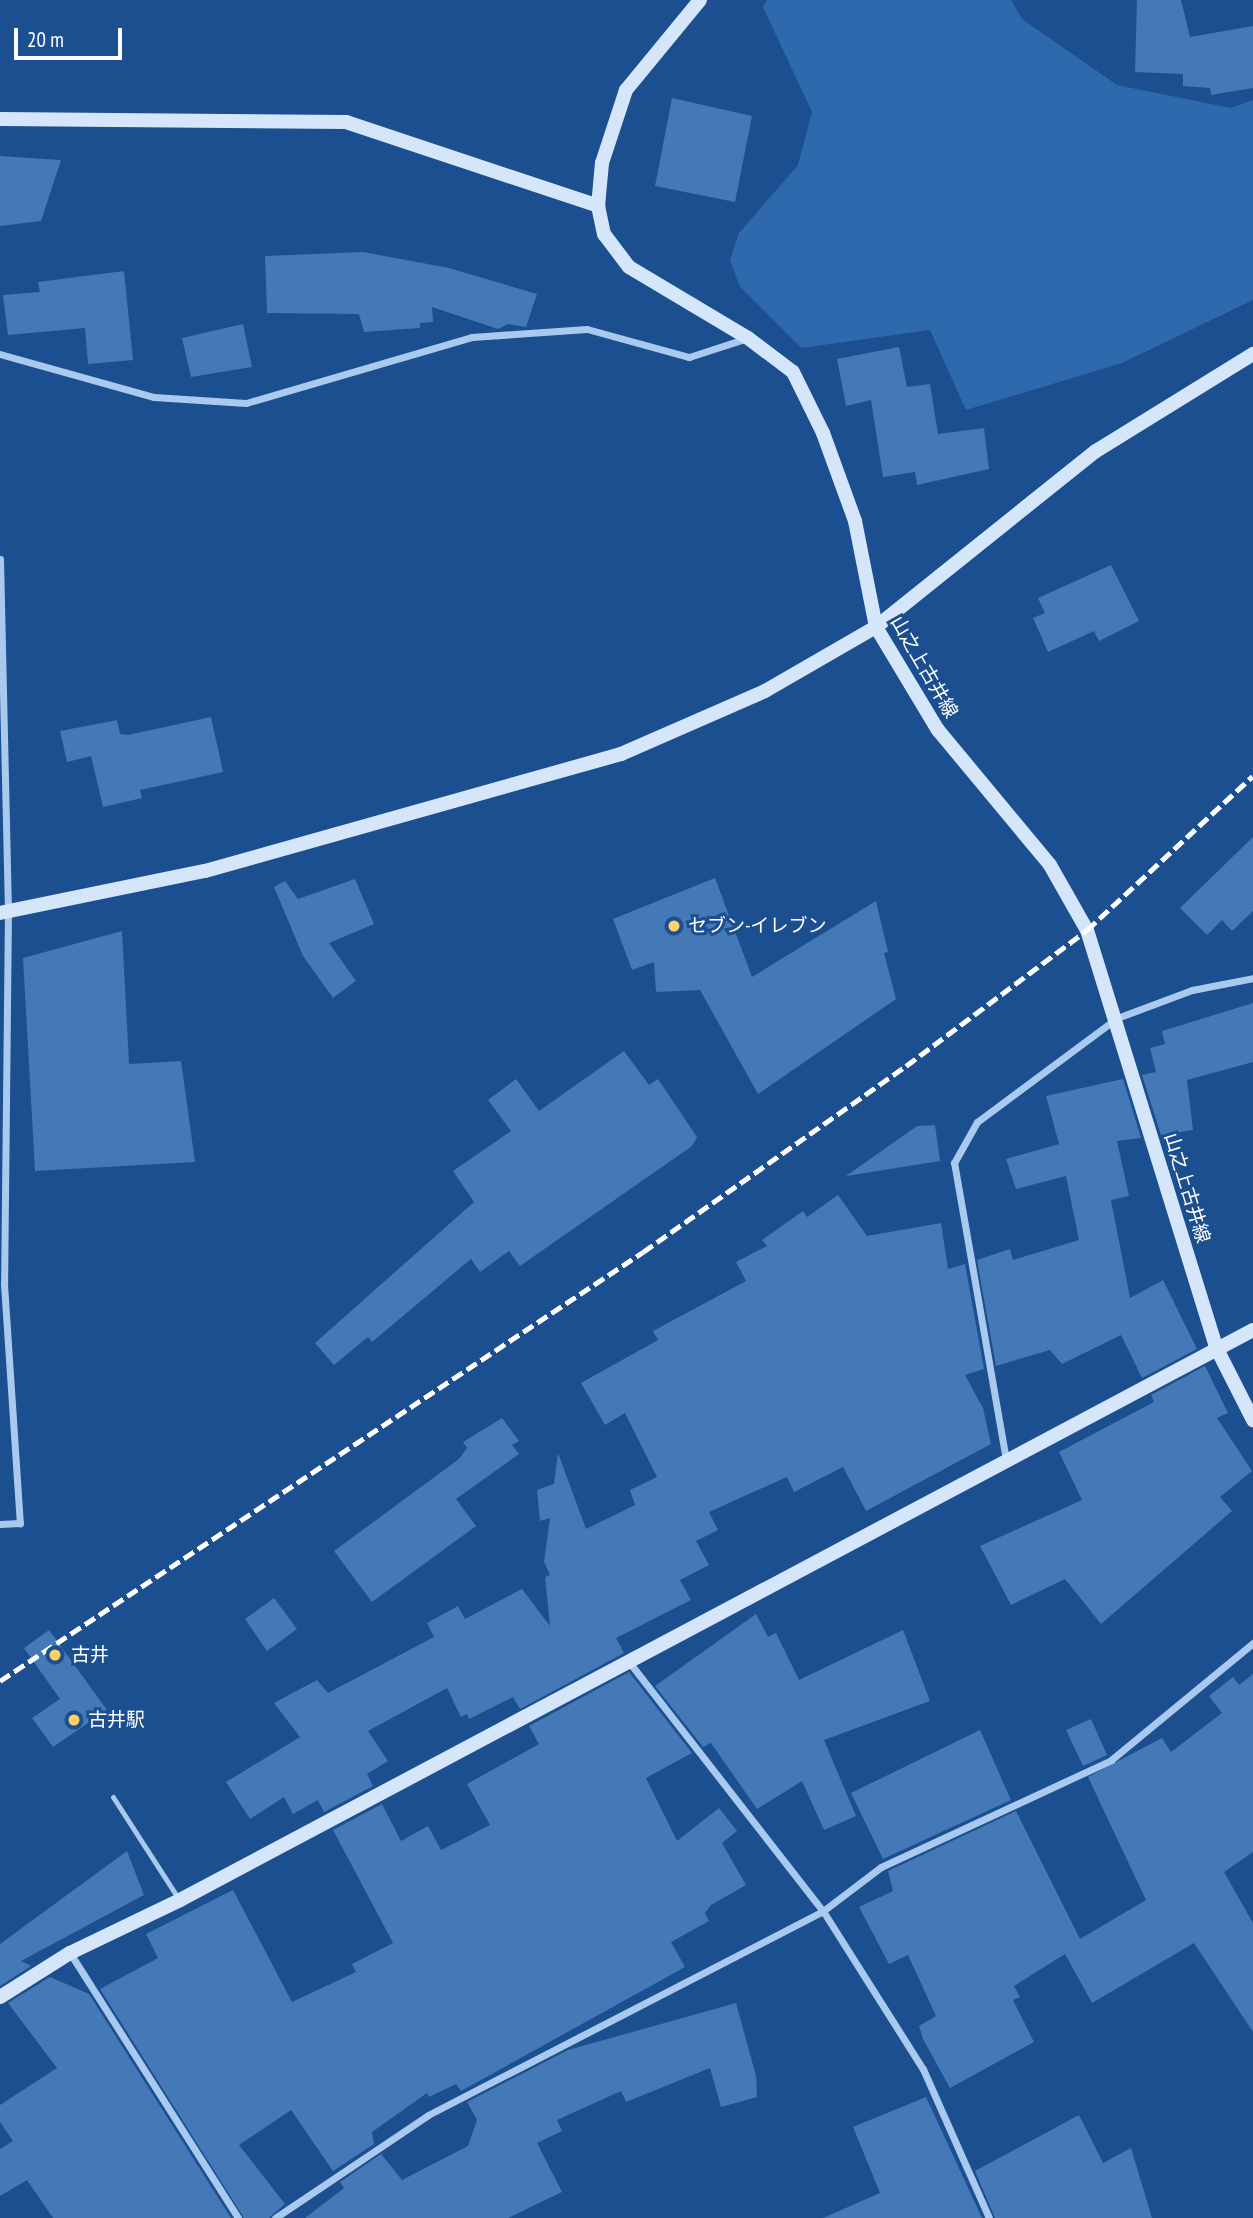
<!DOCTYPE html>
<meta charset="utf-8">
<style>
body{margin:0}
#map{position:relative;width:1253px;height:2218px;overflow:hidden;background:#1b4f8f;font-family:"PT Sans Narrow","Noto Sans JP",sans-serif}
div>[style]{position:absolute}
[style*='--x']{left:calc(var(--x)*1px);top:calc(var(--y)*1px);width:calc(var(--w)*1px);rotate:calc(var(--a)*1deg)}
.green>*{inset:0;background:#2e69ad}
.building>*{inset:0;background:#4478b7}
.lane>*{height:5px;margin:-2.5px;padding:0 2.5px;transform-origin:2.5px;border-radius:2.5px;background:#a9c9ee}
.street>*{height:7px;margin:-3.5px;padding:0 3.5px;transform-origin:3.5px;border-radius:3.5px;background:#a9c9ee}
.secondary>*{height:14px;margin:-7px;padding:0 7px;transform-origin:7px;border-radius:7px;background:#d6e6fa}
.rail>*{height:5px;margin-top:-2.5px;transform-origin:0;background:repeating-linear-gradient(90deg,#fff 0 12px,transparent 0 17px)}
.dots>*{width:19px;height:19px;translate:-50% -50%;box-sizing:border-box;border:4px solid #1b4f8f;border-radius:50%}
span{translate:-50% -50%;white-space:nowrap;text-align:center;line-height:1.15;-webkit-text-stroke:6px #1b4f8f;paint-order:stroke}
.street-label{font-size:19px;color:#fff}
.poi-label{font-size:19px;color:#fff}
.left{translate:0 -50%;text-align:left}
.scale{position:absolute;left:14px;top:28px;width:108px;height:32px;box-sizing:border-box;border:4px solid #fff;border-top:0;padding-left:9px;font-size:21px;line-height:24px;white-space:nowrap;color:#fff;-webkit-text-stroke:5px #1b4f8f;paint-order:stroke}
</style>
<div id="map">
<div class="green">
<div style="clip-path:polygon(767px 0,1011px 0,1022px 19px,1117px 85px,1231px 108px,1253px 100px,1253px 300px,1122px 363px,966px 410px,930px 330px,801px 348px,740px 287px,730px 260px,739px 233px,798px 165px,812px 112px,763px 7px)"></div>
</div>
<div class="building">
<div style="clip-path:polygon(1137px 0,1181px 0,1190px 37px,1253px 26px,1253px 88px,1211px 95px,1210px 88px,1183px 86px,1183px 74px,1135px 72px)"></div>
<div style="clip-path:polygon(672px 98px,752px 116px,735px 202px,655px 186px)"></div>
<div style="clip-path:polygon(0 156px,61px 160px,41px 221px,0 226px)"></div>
<div style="clip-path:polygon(363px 252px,449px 268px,537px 294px,526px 327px,508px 324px,498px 329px,432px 307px,433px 322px,420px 323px,420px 328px,364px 332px,359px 314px,267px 313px,265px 256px)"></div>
<div style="clip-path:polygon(124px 271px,133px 360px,88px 364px,85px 328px,8px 335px,3px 295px,40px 292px,38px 282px)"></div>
<div style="clip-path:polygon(243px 324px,252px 367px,191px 377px,182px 338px)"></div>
<div style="clip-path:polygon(899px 347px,907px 387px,930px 384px,938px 434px,984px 428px,989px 469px,917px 485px,915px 472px,883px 477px,871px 400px,846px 406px,837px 359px)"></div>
<div style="clip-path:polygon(1111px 565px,1139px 621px,1099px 641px,1094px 631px,1048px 652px,1033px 618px,1045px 613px,1038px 598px)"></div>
<div style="clip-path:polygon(211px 717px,223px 772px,140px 790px,142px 798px,103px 807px,91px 756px,67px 762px,60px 731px,117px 720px,120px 734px,128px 735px)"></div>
<div style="clip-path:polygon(1253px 837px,1253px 911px,1232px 931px,1222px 920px,1207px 935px,1180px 908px)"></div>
<div style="clip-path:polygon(715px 878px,752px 977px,876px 901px,888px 952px,884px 953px,896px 999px,758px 1094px,700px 990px,656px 992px,654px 962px,632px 970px,613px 919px)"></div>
<div style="clip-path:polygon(355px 879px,374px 924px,329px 943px,356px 981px,333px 998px,303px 956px,274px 887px,285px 881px,298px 899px)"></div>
<div style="clip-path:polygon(122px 931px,129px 1064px,181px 1061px,195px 1162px,35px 1171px,23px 958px)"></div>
<div style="clip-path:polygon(1253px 1003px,1253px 1062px,1187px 1080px,1193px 1130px,1161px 1135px,1142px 1075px,1156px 1072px,1150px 1048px,1165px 1044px,1162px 1031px)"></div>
<div style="clip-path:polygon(624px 1051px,649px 1085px,658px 1079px,697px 1137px,692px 1146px,520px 1266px,509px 1251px,480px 1272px,471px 1259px,372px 1342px,368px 1337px,334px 1365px,315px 1343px,474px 1202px,453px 1171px,511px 1131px,488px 1100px,516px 1079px,539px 1111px)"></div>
<div style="clip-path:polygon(1123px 1079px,1141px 1138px,1117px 1141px,1129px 1196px,1111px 1200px,1130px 1298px,1163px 1280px,1197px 1349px,1142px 1378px,1121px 1335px,1062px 1364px,1050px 1350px,996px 1366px,977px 1260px,1010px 1249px,1013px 1260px,1079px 1240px,1066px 1176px,1016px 1189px,1006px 1159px,1059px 1144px,1046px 1096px)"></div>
<div style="clip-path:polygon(935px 1125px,940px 1161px,846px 1176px,917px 1126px)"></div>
<div style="clip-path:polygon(838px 1195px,867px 1236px,941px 1223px,948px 1269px,965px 1264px,984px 1369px,965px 1375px,983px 1408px,991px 1444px,866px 1511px,843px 1467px,794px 1492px,787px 1477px,709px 1512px,718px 1530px,696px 1541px,709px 1565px,680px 1580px,691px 1600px,616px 1638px,624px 1653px,520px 1709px,513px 1697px,469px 1719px,467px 1714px,461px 1717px,447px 1688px,368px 1731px,388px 1761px,367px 1774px,373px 1786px,324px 1812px,318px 1800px,293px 1814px,284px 1797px,250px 1819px,226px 1782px,300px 1737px,274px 1703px,317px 1680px,328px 1693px,434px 1637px,427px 1623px,458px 1606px,465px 1619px,522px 1589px,550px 1626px,545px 1577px,550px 1575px,544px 1562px,550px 1518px,540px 1521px,537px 1490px,554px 1484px,558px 1453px,586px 1529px,635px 1505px,630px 1490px,657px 1477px,625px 1413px,605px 1425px,581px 1383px,658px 1340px,653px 1331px,746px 1281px,736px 1262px,767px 1246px,762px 1240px,803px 1211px,807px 1217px)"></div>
<div style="clip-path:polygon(1205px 1366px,1228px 1413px,1217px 1418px,1252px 1471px,1220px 1497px,1232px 1511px,1101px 1624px,1065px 1579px,1011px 1605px,980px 1546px,1082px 1500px,1059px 1452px,1154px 1402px,1151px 1395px)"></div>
<div style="clip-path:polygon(502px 1418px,519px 1441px,512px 1445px,519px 1454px,456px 1499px,476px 1526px,372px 1602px,334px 1551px,459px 1459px,467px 1448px,463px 1442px)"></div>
<div style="clip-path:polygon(274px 1598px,297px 1629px,267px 1651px,245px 1619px)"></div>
<div style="clip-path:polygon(756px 1614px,768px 1637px,776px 1633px,799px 1680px,903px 1630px,930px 1701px,824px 1740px,856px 1816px,824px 1830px,802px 1781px,757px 1809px,711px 1743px,703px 1747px,655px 1686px)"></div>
<div style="clip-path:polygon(49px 1630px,107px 1710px,53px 1747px,32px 1718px,60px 1699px,24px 1648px)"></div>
<div style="clip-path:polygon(629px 1672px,692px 1753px,646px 1778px,677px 1841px,719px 1808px,737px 1831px,722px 1843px,746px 1885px,711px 1905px,705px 1913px,709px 1921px,671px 1942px,685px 1967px,461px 2091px,456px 2084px,429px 2097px,427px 2093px,372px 2132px,374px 2144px,333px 2171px,291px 2110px,239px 2145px,285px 2204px,269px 2218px,244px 2218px,100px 1989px,158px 1958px,146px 1934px,233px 1890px,292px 2002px,356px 1972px,352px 1964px,393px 1943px,333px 1830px,382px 1804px,401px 1841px,428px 1826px,441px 1850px,490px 1825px,467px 1784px,539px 1744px,529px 1726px)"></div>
<div style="clip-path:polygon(1253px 1674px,1253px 1852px,1224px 1872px,1253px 1923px,1253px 2032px,1194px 1943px,1092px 2003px,1065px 1954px,1014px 1986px,1020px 1997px,1013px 2000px,1034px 2042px,950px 2088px,923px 2039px,919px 2026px,936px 2016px,908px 1955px,889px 1964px,859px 1907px,893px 1891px,888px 1871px,1016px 1811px,1080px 1939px,1146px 1900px,1088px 1777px,1162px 1738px,1171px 1752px,1222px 1713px,1209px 1696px,1233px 1677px,1239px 1685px)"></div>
<div style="clip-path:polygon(1091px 1719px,1107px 1755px,1083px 1766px,1066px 1730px)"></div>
<div style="clip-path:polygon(980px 1730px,1011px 1800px,883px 1859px,851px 1793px)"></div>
<div style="clip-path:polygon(127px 1851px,144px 1895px,21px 1961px,31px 1966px,0 1986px,0 1944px)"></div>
<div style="clip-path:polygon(50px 1977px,89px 1994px,231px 2218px,53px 2218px,27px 2180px,0 2196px,0 2149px,13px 2141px,0 2122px,0 2105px,57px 2068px,8px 2003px)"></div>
<div style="clip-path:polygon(736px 2003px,756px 2076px,757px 2097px,721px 2107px,710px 2068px,626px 2102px,621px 2091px,557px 2120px,562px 2131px,537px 2143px,562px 2192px,508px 2218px,305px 2218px,344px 2188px,340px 2182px,381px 2154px,402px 2180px,468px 2146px,477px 2120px,467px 2102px,568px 2050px)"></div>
<div style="clip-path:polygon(926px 2097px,982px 2218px,823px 2218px,880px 2193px,853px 2127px)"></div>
<div style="clip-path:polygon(1079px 2115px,1103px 2163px,1131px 2148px,1152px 2218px,995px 2218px,975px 2171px)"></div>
</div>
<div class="lane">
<div style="--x:113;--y:1797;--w:120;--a:57.2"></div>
</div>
<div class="street">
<div style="--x:0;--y:354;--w:160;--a:15.6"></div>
<div style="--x:154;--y:397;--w:92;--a:3.7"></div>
<div style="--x:246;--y:403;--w:235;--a:-16.3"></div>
<div style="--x:472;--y:337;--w:115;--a:-4"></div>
<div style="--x:587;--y:329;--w:106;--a:15.4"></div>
<div style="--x:689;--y:357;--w:62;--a:-17.9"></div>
<div style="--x:0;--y:559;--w:352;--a:88.7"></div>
<div style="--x:8;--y:911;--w:373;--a:90.6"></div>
<div style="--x:4;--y:1284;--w:240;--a:86.2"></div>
<div style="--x:20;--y:1523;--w:20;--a:177"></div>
<div style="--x:1006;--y:1460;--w:302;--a:-99.9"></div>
<div style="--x:954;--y:1163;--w:47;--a:-60.7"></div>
<div style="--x:977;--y:1122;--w:174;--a:-36.6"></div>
<div style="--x:1117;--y:1018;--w:80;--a:-20.5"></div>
<div style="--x:1192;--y:990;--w:62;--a:-11.1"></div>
<div style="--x:629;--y:1662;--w:316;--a:52.1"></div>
<div style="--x:823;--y:1911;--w:187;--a:57.7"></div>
<div style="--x:923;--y:2069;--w:163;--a:66.1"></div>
<div style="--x:70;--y:1953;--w:314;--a:57.6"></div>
<div style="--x:275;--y:2218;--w:184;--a:-33.9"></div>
<div style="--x:428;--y:2115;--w:445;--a:-27.3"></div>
<div style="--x:823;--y:1911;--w:73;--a:-37.2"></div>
<div style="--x:881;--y:1867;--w:254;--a:-24.9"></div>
<div style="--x:1111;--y:1760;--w:184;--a:-39.5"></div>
</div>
<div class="secondary">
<div style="--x:700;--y:0;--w:117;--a:129.4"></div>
<div style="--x:626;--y:90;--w:77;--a:108.2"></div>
<div style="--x:602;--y:163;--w:43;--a:95.3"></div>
<div style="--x:598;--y:206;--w:29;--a:78"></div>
<div style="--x:604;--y:234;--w:41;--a:52.9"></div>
<div style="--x:629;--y:267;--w:139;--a:30.8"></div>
<div style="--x:748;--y:338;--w:56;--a:37.1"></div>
<div style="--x:793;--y:372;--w:68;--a:63.8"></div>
<div style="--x:823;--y:433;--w:94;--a:70"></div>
<div style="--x:855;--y:521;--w:108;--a:78.8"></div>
<div style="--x:876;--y:627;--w:120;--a:59"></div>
<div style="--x:938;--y:730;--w:175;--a:50.3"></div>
<div style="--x:1050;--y:865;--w:75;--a:60.4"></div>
<div style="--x:1087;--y:930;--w:439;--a:72.8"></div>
<div style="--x:1217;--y:1349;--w:80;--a:63.1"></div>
<div style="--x:0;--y:119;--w:346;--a:0.5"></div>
<div style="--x:346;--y:122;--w:266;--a:18.4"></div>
<div style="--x:0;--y:913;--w:209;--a:-11.6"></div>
<div style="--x:205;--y:871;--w:432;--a:-15.7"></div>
<div style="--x:621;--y:754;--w:157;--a:-23.6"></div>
<div style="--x:765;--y:691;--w:128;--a:-30"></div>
<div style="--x:876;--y:627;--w:282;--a:-38.7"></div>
<div style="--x:1096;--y:451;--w:185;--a:-31.7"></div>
<div style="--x:0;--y:1997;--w:83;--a:-32.2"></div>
<div style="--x:70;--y:1953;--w:122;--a:-25.7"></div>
<div style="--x:180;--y:1900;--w:1215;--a:-27.98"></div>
</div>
<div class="rail">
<div style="--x:0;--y:1681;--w:773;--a:-33.71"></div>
<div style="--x:643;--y:1252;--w:322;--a:-35.3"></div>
<div style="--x:906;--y:1066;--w:226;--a:-36.9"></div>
<div style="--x:1087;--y:930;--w:226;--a:-42.9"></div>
</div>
<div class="dots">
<div style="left:674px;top:926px;background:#ffd166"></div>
<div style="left:55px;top:1655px;background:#ffd166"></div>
<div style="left:74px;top:1720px;background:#ffd166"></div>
</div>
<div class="street-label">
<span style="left:924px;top:667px;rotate:60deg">山之上古井線</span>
<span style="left:1187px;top:1188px;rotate:73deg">山之上古井線</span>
</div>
<div class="poi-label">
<span class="left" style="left:688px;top:926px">セブン-イレブン</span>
<span class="left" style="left:71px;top:1655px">古井</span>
<span class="left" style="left:88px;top:1720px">古井駅</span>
</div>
<div class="scale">20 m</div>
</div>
